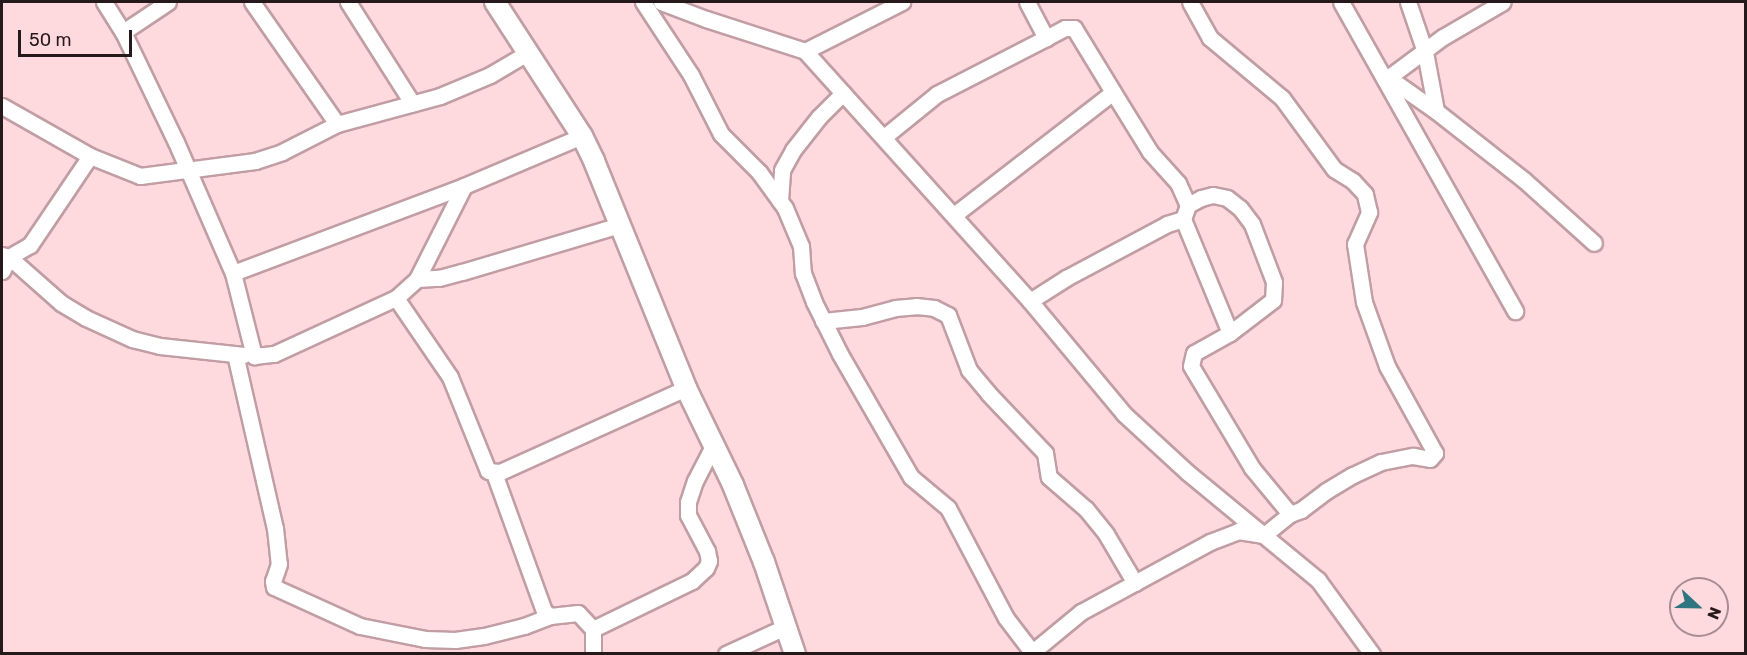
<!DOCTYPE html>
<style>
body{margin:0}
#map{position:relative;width:1747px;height:655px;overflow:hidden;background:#fedade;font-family:Rubik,sans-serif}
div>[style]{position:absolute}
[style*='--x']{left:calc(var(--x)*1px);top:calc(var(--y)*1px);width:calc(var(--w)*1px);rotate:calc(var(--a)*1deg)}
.roads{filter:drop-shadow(2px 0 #c09ea3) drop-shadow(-2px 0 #c09ea3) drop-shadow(0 2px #c09ea3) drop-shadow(0 -2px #c09ea3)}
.minor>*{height:15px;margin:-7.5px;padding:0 7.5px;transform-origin:7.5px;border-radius:7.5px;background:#fff}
.tertiary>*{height:20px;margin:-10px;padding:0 10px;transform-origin:10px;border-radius:10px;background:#fff}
span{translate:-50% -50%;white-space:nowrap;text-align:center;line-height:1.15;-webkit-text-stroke:5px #fedade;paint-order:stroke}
.frame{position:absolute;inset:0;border:3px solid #25191b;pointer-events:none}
.north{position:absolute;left:1669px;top:577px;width:60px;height:60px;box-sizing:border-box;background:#fedade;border:2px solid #a78d90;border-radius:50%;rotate:112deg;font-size:16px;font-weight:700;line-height:24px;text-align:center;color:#25191b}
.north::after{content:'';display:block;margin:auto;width:21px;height:27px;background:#2f7681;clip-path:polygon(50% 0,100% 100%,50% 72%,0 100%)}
.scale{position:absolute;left:18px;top:30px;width:114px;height:27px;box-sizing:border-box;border:3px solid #25191b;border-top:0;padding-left:8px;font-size:18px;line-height:21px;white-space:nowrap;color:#25191b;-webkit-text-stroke:4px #fedade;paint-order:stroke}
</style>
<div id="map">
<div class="roads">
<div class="minor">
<div style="--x:104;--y:2;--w:36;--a:58"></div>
<div style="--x:123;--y:32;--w:122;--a:64.3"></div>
<div style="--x:176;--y:142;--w:143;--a:66.5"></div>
<div style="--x:233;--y:273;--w:86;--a:75.8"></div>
<div style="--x:254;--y:356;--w:20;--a:-6"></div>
<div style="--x:274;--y:354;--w:134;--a:-24.7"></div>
<div style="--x:396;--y:298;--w:28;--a:-42"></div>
<div style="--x:417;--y:279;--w:104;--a:-63.2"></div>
<div style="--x:464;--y:186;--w:128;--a:-23"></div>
<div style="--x:252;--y:2;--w:149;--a:55.1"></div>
<div style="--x:337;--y:124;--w:107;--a:-15.2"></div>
<div style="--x:440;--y:96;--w:54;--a:-22.8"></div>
<div style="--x:490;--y:75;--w:45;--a:-30.5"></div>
<div style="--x:348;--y:2;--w:120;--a:57.6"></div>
<div style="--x:643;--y:2;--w:87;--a:56.7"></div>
<div style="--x:691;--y:75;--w:66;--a:63"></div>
<div style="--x:721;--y:134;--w:54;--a:45"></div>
<div style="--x:759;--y:172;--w:44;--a:54.2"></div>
<div style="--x:785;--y:208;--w:41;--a:67.2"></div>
<div style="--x:801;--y:246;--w:27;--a:86"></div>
<div style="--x:803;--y:273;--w:31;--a:69"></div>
<div style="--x:814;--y:302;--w:58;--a:63.4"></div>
<div style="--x:840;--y:354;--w:142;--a:60"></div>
<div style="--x:911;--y:477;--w:48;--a:40"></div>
<div style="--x:948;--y:508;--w:124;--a:62.2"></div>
<div style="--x:1006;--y:618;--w:43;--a:52.6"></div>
<div style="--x:661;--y:2;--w:48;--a:20.7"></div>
<div style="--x:706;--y:19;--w:104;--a:17.9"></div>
<div style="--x:805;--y:51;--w:336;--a:48"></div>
<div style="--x:1030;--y:301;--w:147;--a:50.2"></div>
<div style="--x:1124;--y:414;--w:86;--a:42.6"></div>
<div style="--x:1187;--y:472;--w:170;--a:39.5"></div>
<div style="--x:1318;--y:580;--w:92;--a:53.9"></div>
<div style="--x:1027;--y:2;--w:41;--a:62.2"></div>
<div style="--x:1046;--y:38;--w:21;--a:-28"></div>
<div style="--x:1065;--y:28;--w:9;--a:0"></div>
<div style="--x:1074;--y:28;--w:75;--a:58.6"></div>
<div style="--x:1341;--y:2;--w:355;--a:60.6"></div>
<div style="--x:1408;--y:2;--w:53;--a:71.2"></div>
<div style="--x:1425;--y:52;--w:60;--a:79.4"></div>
<div style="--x:1436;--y:111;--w:112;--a:38.1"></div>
<div style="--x:1524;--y:180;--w:94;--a:42"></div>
<div style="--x:123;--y:32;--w:54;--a:-33.7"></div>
<div style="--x:805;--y:51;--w:109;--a:-26.8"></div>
<div style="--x:1389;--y:78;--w:57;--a:35.1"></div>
<div style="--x:1385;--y:80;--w:72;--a:-36.6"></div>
<div style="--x:1443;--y:37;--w:69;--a:-30.3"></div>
<div style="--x:2;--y:106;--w:101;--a:29.6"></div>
<div style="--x:90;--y:156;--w:54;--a:21.8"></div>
<div style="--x:140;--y:176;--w:116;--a:-7.4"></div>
<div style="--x:255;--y:161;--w:28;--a:-18"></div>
<div style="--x:282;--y:152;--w:62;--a:-27"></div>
<div style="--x:884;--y:137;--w:68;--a:-39.1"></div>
<div style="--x:937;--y:94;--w:123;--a:-27.2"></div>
<div style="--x:780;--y:201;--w:31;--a:-86"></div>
<div style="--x:782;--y:170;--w:23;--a:-61"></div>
<div style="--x:793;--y:150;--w:42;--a:-51.8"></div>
<div style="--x:819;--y:117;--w:34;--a:-45"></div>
<div style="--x:954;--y:215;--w:201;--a:-37.7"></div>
<div style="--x:1113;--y:92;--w:70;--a:58.3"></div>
<div style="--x:1150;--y:152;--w:42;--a:47.9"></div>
<div style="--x:1178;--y:183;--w:24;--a:66"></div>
<div style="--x:1183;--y:219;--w:123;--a:67.6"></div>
<div style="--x:2;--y:255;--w:7;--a:16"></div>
<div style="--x:9;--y:257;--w:69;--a:41.5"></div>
<div style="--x:61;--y:303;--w:29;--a:31"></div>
<div style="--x:86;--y:318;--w:51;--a:24.5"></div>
<div style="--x:132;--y:339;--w:29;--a:14"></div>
<div style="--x:160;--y:346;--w:84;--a:6.1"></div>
<div style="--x:2;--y:271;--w:16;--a:-63"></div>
<div style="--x:9;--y:257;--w:24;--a:-30"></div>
<div style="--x:30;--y:245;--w:107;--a:-56"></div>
<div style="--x:233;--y:273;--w:247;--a:-20.6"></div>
<div style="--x:417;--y:279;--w:22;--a:-3"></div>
<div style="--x:439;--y:278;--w:24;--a:-15"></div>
<div style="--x:462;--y:272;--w:165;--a:-16.6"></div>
<div style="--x:396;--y:298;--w:96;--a:55.6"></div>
<div style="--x:450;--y:377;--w:101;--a:68"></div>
<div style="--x:488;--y:471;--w:12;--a:5"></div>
<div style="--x:500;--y:472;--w:204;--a:-24.3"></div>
<div style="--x:1030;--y:301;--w:43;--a:-32.6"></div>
<div style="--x:1066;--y:278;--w:115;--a:-28.1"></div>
<div style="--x:1167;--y:224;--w:17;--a:-17"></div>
<div style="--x:1183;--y:219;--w:15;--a:-70"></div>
<div style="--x:1188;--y:205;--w:15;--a:-28"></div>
<div style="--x:1201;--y:198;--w:12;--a:-14"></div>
<div style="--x:1213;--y:195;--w:14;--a:12"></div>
<div style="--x:1227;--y:198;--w:16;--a:38"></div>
<div style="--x:1240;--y:208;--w:20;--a:53"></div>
<div style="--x:1252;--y:224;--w:62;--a:69.2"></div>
<div style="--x:1274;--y:282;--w:18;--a:93"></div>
<div style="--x:1273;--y:300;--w:54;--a:142.5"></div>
<div style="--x:1230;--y:333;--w:41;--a:150.9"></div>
<div style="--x:1194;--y:353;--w:13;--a:103"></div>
<div style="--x:1191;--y:366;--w:119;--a:59.1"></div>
<div style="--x:1252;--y:468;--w:60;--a:50.4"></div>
<div style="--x:823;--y:321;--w:39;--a:-6"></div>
<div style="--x:862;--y:317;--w:34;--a:-15"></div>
<div style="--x:895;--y:308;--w:21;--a:-5"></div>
<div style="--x:916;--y:306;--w:18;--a:6"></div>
<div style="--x:934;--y:308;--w:16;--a:27"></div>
<div style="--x:948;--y:315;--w:59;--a:69.1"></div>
<div style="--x:969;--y:370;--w:30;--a:50"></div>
<div style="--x:988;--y:393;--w:83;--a:46.5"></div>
<div style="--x:1045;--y:453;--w:24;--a:81"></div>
<div style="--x:1049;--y:477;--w:49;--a:40.9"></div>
<div style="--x:1086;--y:509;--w:32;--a:51"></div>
<div style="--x:1106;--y:534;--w:57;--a:59.4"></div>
<div style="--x:235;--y:354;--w:179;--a:77.1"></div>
<div style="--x:275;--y:528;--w:36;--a:84"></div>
<div style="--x:279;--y:564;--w:18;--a:109"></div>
<div style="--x:273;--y:581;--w:6;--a:81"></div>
<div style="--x:274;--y:587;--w:94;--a:24.4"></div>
<div style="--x:360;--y:626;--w:66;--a:11.3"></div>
<div style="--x:425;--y:639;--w:30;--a:2"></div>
<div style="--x:455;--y:640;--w:29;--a:-8"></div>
<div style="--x:484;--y:636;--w:41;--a:-14"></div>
<div style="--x:524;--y:626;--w:28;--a:-21"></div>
<div style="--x:494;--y:473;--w:147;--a:70.1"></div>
<div style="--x:544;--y:611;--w:8;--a:40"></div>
<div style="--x:550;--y:616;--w:28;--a:-6"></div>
<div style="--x:578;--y:613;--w:22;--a:47"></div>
<div style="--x:593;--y:629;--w:25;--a:90"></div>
<div style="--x:593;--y:629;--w:110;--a:-25.9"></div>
<div style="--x:692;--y:581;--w:19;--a:-43"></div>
<div style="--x:706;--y:568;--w:8;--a:-67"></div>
<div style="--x:709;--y:561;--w:10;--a:-101"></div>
<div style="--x:707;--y:551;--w:41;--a:-117.8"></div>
<div style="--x:688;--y:515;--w:13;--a:-90"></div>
<div style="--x:688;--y:502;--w:22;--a:-72"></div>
<div style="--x:695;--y:481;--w:42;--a:-62.8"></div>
<div style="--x:726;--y:654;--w:65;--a:-24.6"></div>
<div style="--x:1030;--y:654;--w:66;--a:-39.5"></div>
<div style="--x:1081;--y:612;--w:147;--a:-28.5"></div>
<div style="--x:1210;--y:542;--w:30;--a:-21"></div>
<div style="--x:1238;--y:531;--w:26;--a:9"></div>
<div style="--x:1264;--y:535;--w:33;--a:-39"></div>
<div style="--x:1290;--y:514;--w:12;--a:-20"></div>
<div style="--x:1301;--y:510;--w:31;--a:-37"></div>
<div style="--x:1326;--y:491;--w:31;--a:-31"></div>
<div style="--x:1353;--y:475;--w:31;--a:-25"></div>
<div style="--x:1381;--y:462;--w:33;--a:-11"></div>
<div style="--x:1413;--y:456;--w:17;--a:10"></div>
<div style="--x:1430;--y:459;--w:8;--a:-50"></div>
<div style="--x:1435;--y:453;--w:99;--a:-118.9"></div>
<div style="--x:1387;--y:366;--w:68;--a:-109.8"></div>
<div style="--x:1364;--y:302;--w:59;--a:-98.8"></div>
<div style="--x:1355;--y:244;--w:35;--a:-66"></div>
<div style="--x:1369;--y:212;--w:18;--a:-103"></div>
<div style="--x:1365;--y:194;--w:18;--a:-133"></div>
<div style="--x:1353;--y:181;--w:22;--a:-148"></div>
<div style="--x:1334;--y:169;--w:88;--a:-126.2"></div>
<div style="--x:1282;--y:98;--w:94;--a:-140.2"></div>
<div style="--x:1210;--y:38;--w:41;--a:-119.1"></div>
</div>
<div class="tertiary">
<div style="--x:495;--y:2;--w:160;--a:57"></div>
<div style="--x:582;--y:136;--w:28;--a:64"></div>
<div style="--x:594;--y:161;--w:245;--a:67.9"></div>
<div style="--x:686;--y:388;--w:108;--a:64.1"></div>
<div style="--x:733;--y:485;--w:83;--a:68.1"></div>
<div style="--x:764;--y:562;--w:97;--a:71.4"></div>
</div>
</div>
<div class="frame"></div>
<div class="north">N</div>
<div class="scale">50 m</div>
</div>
